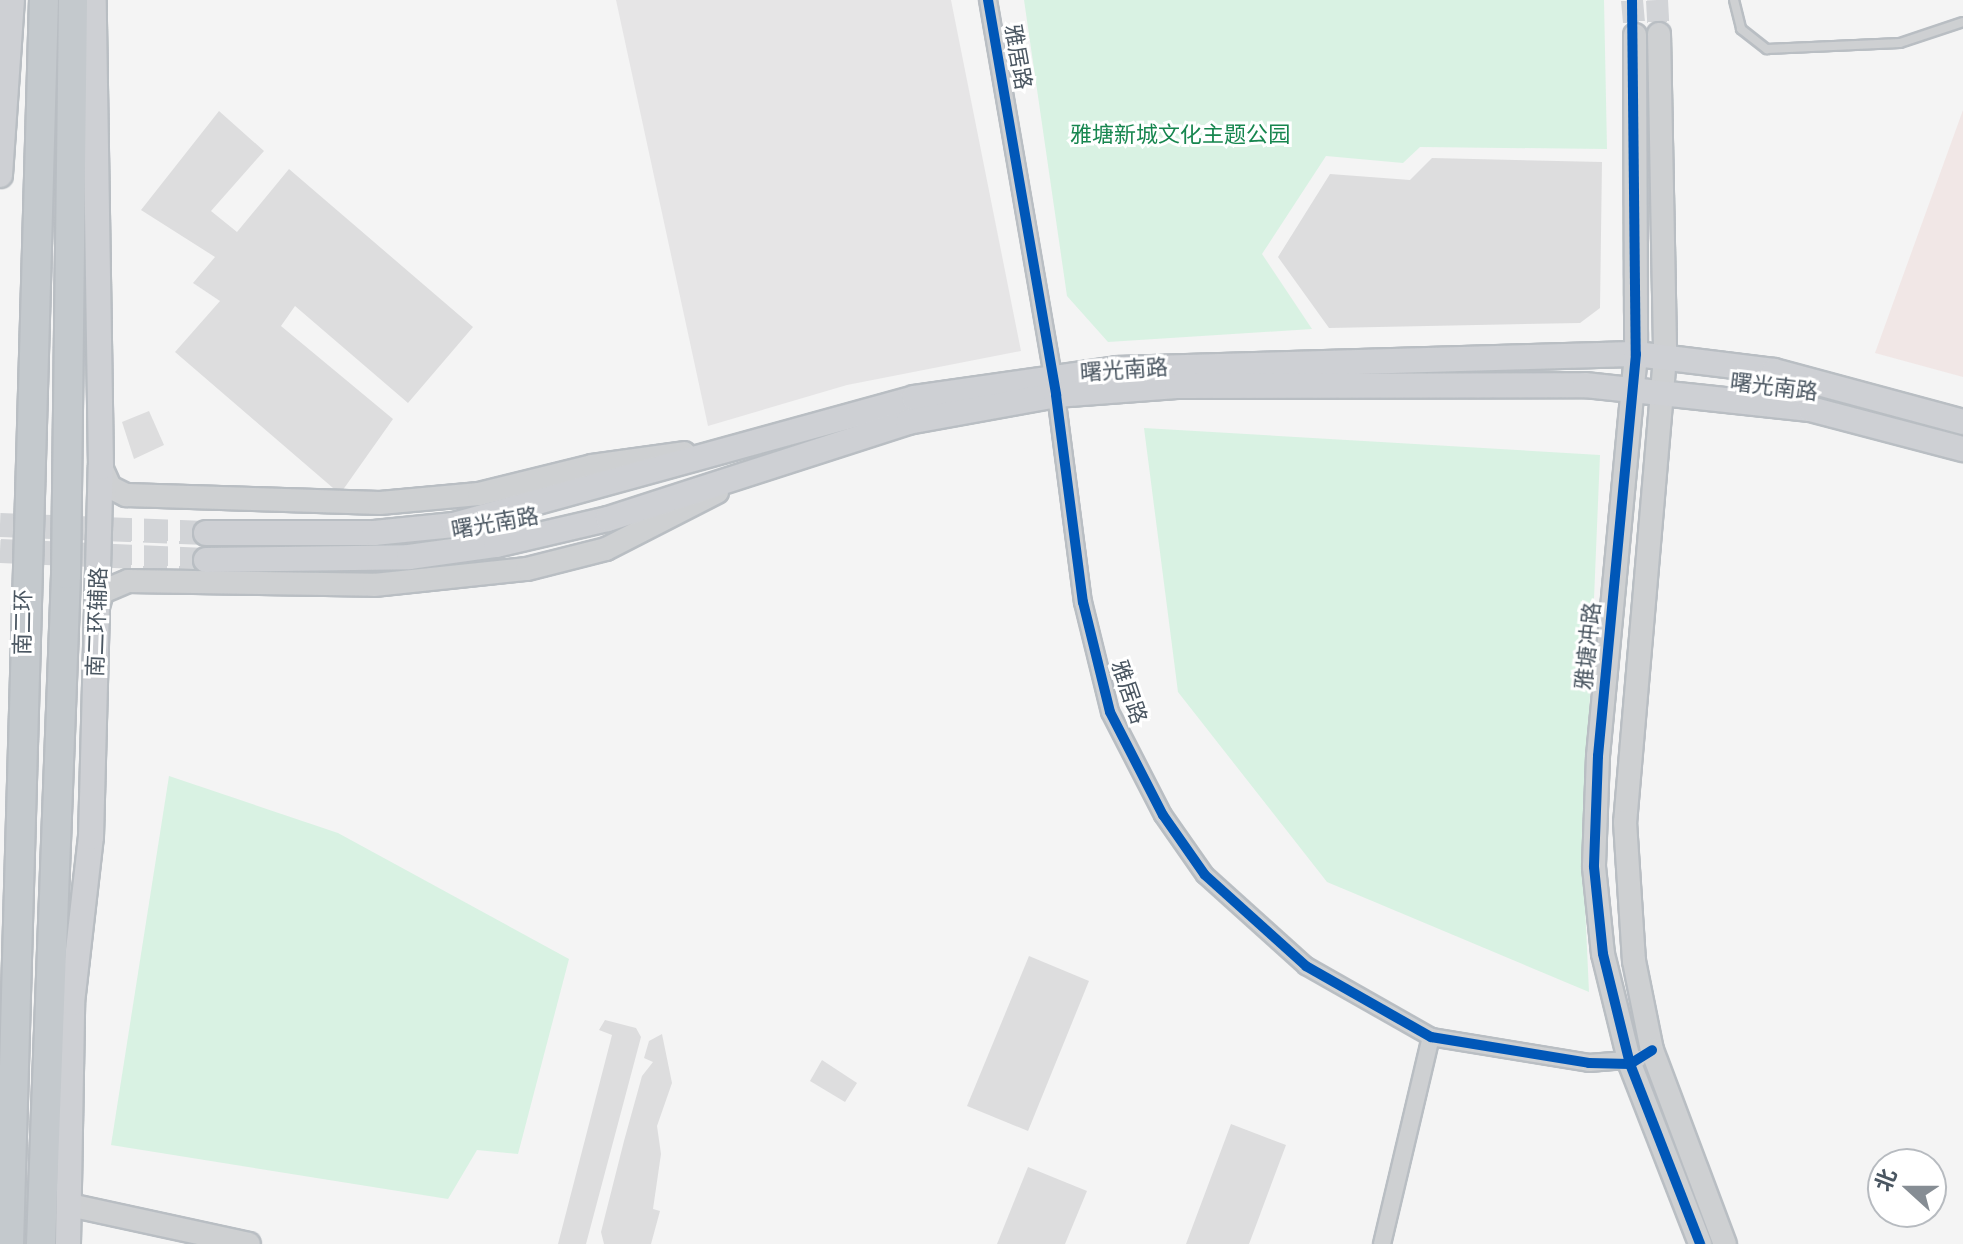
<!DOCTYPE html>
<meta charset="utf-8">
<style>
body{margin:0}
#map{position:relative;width:1963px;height:1244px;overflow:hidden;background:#f4f4f4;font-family:Arial,"Noto Sans SC",sans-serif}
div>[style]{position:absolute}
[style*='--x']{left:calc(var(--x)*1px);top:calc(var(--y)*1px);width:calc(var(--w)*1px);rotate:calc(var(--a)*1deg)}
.education>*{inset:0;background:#e6e5e6}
.medical>*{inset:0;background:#f1e7e6}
.green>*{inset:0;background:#d9f2e3}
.building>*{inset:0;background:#ddddde}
.tertiary-tunnel>*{height:22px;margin-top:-11px;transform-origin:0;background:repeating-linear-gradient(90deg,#d2d4d7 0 22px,transparent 0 33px)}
.secondary-tunnel>*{height:24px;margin-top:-12px;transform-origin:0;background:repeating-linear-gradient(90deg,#d2d4d7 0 24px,transparent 0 36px)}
.roads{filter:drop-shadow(2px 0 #b9bec3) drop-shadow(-2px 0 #b9bec3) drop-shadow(0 2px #b9bec3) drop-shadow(0 -2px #b9bec3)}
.service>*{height:8px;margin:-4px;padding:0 4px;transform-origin:4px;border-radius:4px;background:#ced0d2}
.minor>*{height:16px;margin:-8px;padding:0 8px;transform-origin:8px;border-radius:8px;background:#ced0d2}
.tertiary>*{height:22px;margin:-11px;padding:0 11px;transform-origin:11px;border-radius:11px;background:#ced0d2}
.secondary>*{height:24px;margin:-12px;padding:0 12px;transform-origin:12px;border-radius:12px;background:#ced0d4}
.trunk>*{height:28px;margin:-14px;padding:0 14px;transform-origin:14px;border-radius:14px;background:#c4c9cd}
.cycleway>*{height:10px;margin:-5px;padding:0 5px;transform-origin:5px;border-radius:5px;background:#0057b8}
span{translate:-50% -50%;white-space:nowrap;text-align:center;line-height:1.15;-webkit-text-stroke:6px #fff;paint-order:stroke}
.street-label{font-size:22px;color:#4a5661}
.park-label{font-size:22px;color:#17864f}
.north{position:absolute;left:1867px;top:1148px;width:80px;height:80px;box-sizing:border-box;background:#fff;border:2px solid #b7bbc0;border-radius:50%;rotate:291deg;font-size:22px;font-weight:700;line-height:32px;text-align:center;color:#4a5661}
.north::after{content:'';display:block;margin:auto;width:28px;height:36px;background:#868d94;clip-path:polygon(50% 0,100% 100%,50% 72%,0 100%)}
</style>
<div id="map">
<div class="education">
<div style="clip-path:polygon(616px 0,951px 0,1021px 351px,847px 385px,708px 426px)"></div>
</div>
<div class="medical">
<div style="clip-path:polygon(1963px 110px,1963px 377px,1875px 353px)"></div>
</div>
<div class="green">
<div style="clip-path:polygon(1024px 0,1604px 0,1607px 149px,1420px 147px,1403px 163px,1326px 156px,1262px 254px,1312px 329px,1108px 342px,1067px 296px)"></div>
<div style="clip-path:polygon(1144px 428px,1600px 455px,1583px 862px,1589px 992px,1327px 882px,1178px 692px)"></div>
<div style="clip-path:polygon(169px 776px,338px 833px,569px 959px,518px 1154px,477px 1150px,448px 1199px,111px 1145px)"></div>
</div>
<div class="building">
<div style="clip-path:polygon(219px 111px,264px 151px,211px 211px,237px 232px,289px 169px,473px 327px,408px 403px,295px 306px,281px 326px,393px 419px,340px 494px,175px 352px,220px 301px,193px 283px,215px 257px,141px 210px)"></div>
<div style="clip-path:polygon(1432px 158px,1602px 162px,1600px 308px,1580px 323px,1329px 328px,1278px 257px,1330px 174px,1410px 180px)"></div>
<div style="clip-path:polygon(149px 411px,164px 445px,134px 459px,122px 422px)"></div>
<div style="clip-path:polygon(1029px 956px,1089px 981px,1028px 1131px,967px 1106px)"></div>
<div style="clip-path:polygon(605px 1020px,636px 1028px,641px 1037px,586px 1244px,558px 1244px,612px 1035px,599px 1030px)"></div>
<div style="clip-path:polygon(662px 1034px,672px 1083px,657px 1126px,661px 1154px,653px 1209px,660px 1211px,651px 1244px,604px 1244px,601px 1232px,624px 1141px,642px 1076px,653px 1062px,644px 1058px,649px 1041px)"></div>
<div style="clip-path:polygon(822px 1060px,857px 1083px,845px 1102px,810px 1081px)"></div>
<div style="clip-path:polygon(1231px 1124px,1286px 1145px,1249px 1244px,1186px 1244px)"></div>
<div style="clip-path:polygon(1028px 1167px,1087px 1191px,1065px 1244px,997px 1244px)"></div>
</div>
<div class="tertiary-tunnel">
<div style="--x:1632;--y:0;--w:35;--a:85"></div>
<div style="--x:1657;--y:0;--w:34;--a:87"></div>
</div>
<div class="secondary-tunnel">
<div style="--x:0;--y:525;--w:206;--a:2.2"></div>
<div style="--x:0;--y:551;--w:206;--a:2.5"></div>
</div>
<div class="roads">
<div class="service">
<div style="--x:1734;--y:0;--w:30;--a:76"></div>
<div style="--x:1741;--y:29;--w:33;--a:38"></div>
<div style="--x:1767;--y:49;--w:133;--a:-2.6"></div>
<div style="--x:1900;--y:43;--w:66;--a:-18.4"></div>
</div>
<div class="minor">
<div style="--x:988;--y:0;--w:401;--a:80.2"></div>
<div style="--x:1056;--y:395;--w:209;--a:82.6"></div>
<div style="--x:1083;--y:602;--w:113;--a:76.2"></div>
<div style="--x:1110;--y:712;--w:116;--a:62.8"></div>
<div style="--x:1163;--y:815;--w:73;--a:55"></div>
<div style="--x:1205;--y:875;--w:136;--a:42"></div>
<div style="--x:1306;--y:966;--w:144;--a:29.6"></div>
<div style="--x:1431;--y:1037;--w:160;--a:9.3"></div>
<div style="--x:1589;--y:1063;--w:49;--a:-4.7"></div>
<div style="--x:1382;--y:1244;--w:213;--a:-76.7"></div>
</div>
<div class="tertiary">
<div style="--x:1659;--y:34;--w:323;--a:88.9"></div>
<div style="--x:1665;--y:357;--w:467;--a:94.9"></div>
<div style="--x:1625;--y:822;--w:139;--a:86.3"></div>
<div style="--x:1634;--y:961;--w:91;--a:78.6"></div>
<div style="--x:1652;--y:1050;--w:207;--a:69.4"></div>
<div style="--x:1635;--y:35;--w:319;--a:89.8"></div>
<div style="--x:1636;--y:354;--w:404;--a:95.4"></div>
<div style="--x:1598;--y:756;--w:111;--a:92.1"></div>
<div style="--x:1594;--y:867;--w:87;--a:84.1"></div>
<div style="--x:1603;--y:954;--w:113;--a:76.2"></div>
<div style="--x:1630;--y:1064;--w:193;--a:68.7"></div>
<div style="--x:101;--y:467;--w:22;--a:66"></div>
<div style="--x:110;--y:487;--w:18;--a:27"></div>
<div style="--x:126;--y:495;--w:254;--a:1.8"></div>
<div style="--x:380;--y:503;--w:99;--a:-5.2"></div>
<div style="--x:479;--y:494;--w:116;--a:-13.9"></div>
<div style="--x:592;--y:466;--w:93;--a:-8"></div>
<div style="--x:98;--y:607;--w:16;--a:-75"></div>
<div style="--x:102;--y:592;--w:28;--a:-23"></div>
<div style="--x:128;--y:581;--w:246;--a:0.9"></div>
<div style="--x:374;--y:585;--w:154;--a:-6"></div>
<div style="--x:527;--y:569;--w:81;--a:-14.2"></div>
<div style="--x:606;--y:549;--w:125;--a:-27.2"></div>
<div style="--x:70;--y:1205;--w:183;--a:12.3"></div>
</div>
<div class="secondary">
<div style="--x:0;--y:175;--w:175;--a:-86.1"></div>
<div style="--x:206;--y:533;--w:168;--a:0"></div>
<div style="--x:374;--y:533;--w:80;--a:-5.7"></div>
<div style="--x:454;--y:525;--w:477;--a:-15.4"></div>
<div style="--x:914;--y:398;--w:205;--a:-8.1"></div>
<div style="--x:1117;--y:369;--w:519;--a:-1.66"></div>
<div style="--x:1636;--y:354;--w:139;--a:7"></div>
<div style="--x:1774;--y:371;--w:196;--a:15.1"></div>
<div style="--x:206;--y:560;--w:203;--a:-0.8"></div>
<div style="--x:409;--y:557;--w:88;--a:-7.9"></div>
<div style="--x:496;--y:545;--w:115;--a:-13.1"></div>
<div style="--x:608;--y:519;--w:315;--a:-17.9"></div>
<div style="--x:908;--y:422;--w:150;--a:-10.3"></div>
<div style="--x:1056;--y:395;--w:121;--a:-4.3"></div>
<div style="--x:1177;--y:386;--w:408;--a:-0.1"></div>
<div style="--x:1585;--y:385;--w:226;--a:6.1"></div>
<div style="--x:1810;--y:409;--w:158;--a:14.7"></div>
<div style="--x:68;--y:1244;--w:241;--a:-89"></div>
<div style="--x:72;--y:1003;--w:167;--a:-83.5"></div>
<div style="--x:91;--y:837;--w:370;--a:-88.5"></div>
<div style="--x:101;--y:467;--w:467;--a:-90.9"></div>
</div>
<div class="trunk">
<div style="--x:9;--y:1244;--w:1244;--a:-88.39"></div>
<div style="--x:41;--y:1244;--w:670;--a:-87.86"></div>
<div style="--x:66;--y:574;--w:574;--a:-89.3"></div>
</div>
</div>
<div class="cycleway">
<div style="--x:988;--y:0;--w:401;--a:80.2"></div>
<div style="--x:1056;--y:395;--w:209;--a:82.6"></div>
<div style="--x:1083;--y:602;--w:113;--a:76.2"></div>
<div style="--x:1110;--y:712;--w:116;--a:62.8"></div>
<div style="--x:1163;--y:815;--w:73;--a:55"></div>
<div style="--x:1205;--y:875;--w:136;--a:42"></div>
<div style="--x:1306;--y:966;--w:144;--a:29.6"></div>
<div style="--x:1431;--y:1037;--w:160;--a:9.3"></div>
<div style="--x:1589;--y:1063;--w:41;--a:1.4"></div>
<div style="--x:1630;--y:1064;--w:26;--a:-32"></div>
<div style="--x:1632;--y:0;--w:354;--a:89.4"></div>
<div style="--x:1636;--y:354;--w:404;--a:95.4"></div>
<div style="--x:1598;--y:756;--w:111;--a:92.1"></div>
<div style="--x:1594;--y:867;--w:87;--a:84.1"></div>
<div style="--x:1603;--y:954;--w:113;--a:76.2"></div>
<div style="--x:1630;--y:1064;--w:193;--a:68.7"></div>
</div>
<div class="street-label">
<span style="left:1018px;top:57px;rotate:80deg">雅居路</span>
<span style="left:1124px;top:370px;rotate:-4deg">曙光南路</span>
<span style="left:1774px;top:387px;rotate:7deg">曙光南路</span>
<span style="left:495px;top:523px;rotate:-10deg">曙光南路</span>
<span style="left:23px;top:622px;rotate:-89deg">南二环</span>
<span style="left:97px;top:622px;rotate:-88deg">南二环辅路</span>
<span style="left:1588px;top:646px;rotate:-84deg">雅塘冲路</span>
<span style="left:1129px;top:692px;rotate:71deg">雅居路</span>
</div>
<div class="park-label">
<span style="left:1180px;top:135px">雅塘新城文化主题公园</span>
</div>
<div class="north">北</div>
</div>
